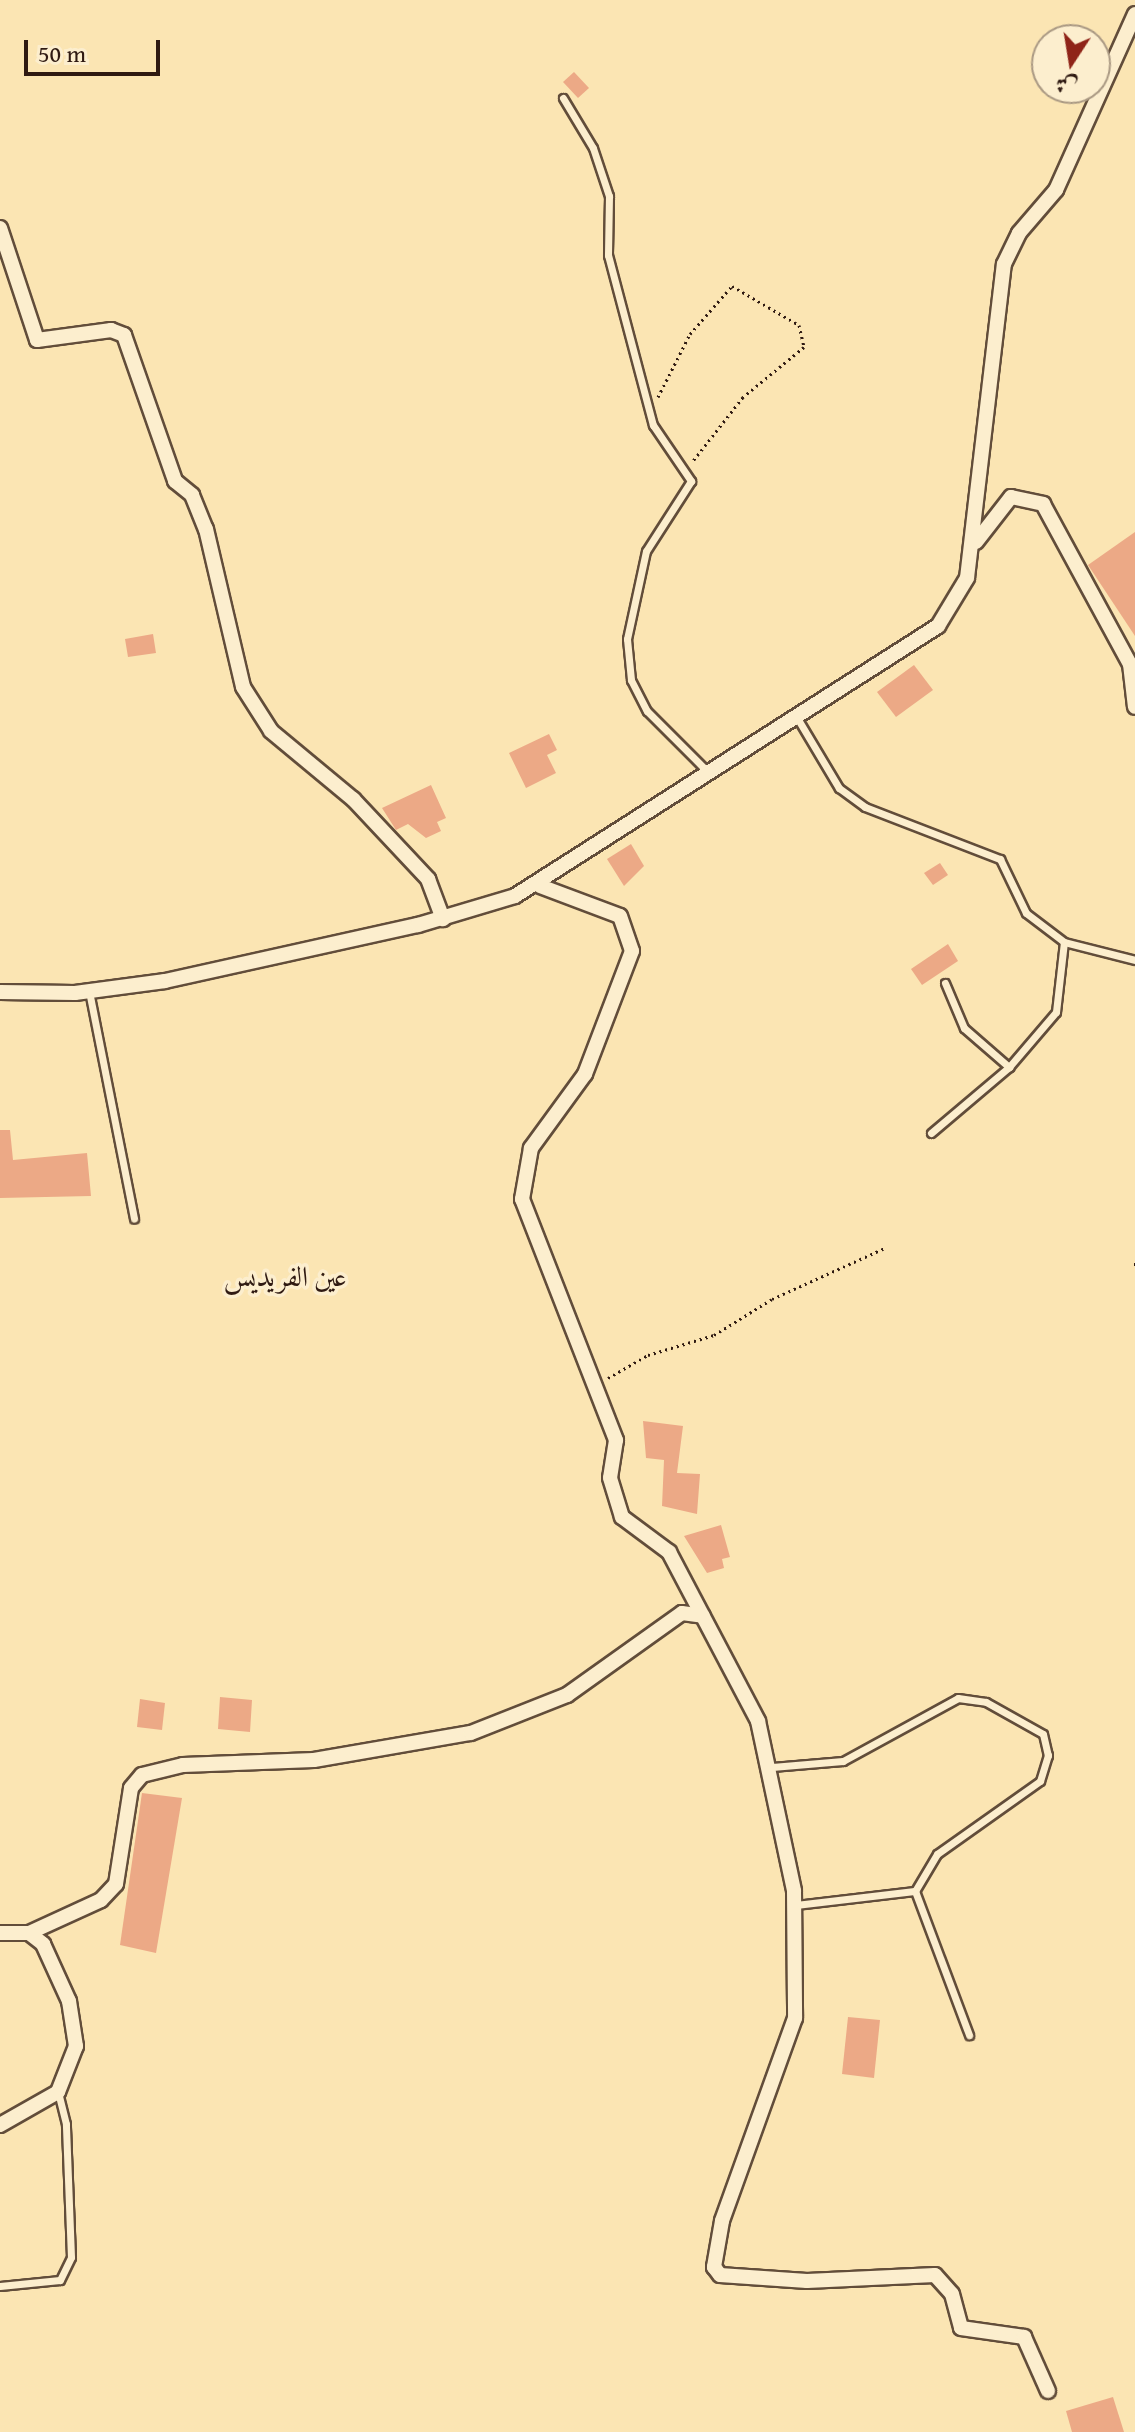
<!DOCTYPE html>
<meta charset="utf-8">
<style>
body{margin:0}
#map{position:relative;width:1135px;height:2432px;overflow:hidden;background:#fbe5b3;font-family:"Gentium Book Plus",Amiri,serif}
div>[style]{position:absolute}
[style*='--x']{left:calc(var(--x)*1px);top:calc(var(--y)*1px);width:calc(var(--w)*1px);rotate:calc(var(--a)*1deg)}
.building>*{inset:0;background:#eca986}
.path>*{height:3px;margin-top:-1.5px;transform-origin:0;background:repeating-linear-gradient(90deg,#2f1a12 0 2px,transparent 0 6px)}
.roads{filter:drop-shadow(2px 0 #624d3a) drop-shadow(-2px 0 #624d3a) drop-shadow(0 2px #624d3a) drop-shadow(0 -2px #624d3a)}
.service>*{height:7px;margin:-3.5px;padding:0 3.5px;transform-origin:3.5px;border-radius:3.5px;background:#fceece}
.minor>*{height:14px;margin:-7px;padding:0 7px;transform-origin:7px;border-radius:7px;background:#fceece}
span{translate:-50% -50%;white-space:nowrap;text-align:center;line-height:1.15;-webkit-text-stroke:7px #fceece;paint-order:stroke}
.quarter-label{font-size:28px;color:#2f1a12}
.north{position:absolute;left:1031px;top:24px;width:80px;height:80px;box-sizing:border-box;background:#fceece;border:2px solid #aa9983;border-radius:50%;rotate:192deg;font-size:22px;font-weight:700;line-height:32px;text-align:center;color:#2f1a12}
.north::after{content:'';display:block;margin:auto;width:28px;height:36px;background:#8f2418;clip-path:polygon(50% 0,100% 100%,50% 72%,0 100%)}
.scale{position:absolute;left:24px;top:40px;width:136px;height:36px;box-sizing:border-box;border:4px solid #2f1a12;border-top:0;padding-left:10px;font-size:24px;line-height:28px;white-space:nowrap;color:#2f1a12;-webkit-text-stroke:6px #fceece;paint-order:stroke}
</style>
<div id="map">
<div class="building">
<div style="clip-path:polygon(574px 72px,589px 88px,578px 98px,563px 82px)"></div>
<div style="clip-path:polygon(1135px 532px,1135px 636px,1088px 565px)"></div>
<div style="clip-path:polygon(153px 634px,156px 653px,128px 657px,125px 639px)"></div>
<div style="clip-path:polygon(914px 665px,933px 690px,896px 717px,877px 692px)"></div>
<div style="clip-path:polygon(549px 734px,557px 750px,547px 755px,556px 773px,526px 788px,509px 753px)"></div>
<div style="clip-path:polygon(431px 785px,446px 818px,437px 822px,441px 831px,426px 838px,408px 824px,396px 830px,382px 808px)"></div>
<div style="clip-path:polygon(631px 844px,644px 866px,624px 886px,607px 859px)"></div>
<div style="clip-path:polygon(940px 863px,948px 875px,933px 885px,924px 873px)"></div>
<div style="clip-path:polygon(948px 944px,958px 961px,922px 985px,911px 969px)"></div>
<div style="clip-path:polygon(0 1130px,10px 1130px,13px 1160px,87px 1153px,91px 1196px,0 1198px)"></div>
<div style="clip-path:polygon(643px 1421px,683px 1426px,677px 1473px,700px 1474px,697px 1514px,662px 1506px,664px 1460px,646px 1458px)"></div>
<div style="clip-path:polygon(721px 1525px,730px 1557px,722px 1559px,724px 1568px,707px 1573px,684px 1536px)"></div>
<div style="clip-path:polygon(220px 1697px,252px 1700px,250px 1732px,218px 1729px)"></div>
<div style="clip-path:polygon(140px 1699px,165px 1703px,162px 1730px,137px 1727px)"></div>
<div style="clip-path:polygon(142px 1793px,182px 1798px,156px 1953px,120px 1945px)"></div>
<div style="clip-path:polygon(848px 2017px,880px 2020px,874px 2078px,842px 2074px)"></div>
<div style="clip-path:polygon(1113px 2397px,1124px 2432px,1072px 2432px,1066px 2411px)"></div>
</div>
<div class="path">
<div style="--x:658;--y:397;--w:71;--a:-63.1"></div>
<div style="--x:690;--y:334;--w:64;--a:-48.8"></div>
<div style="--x:732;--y:286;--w:78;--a:30.2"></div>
<div style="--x:799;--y:325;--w:23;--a:77"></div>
<div style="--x:804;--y:347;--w:79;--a:140.7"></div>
<div style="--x:743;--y:397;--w:83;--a:128.1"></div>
<div style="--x:1134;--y:1264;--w:1;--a:0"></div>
<div style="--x:608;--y:1378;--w:46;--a:-29.9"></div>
<div style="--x:648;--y:1355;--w:69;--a:-16.9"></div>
<div style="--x:714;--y:1335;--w:68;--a:-31.8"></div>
<div style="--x:772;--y:1299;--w:124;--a:-24.3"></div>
</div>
<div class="roads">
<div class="service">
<div style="--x:563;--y:98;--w:58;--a:59"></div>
<div style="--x:593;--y:148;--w:51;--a:71.6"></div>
<div style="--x:609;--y:196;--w:59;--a:91"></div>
<div style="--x:608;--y:255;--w:176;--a:75.2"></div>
<div style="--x:653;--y:425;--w:68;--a:55.8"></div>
<div style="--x:691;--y:481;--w:83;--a:122.7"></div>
<div style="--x:646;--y:551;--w:90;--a:102.2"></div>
<div style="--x:627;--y:639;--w:41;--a:84.4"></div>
<div style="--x:631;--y:680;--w:35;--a:63"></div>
<div style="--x:647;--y:711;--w:83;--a:45"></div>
<div style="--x:796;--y:716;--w:84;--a:59.2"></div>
<div style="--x:839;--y:788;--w:32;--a:36"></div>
<div style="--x:865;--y:807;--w:145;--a:21.1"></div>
<div style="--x:1000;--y:859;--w:60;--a:64.3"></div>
<div style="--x:1026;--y:913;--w:48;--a:37.3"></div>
<div style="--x:1064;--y:942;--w:73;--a:14.2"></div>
<div style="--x:945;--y:983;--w:49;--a:67.1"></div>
<div style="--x:964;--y:1028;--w:60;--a:40.9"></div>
<div style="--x:1009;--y:1067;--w:72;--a:-49.5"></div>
<div style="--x:1056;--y:1012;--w:70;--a:-83.5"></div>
<div style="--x:89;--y:991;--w:232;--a:78.8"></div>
<div style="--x:931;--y:1133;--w:102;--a:-40.2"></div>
<div style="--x:772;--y:1767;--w:71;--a:-4.8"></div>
<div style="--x:843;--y:1761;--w:131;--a:-28.7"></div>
<div style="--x:958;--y:1698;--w:28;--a:8"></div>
<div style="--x:986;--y:1702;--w:65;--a:29.3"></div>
<div style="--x:1043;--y:1734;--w:22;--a:77"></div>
<div style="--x:1048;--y:1755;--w:27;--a:107"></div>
<div style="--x:1040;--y:1781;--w:126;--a:144.7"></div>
<div style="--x:937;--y:1854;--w:43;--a:120.7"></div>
<div style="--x:795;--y:1905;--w:121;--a:-6.7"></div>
<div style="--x:915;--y:1891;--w:154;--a:69.4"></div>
<div style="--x:0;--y:2286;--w:60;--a:-5.7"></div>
<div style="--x:60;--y:2280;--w:25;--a:-64"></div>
<div style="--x:71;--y:2257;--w:133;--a:-92.2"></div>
<div style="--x:66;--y:2124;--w:33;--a:-104"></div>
</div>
<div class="minor">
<div style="--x:0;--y:228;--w:118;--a:71.7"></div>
<div style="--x:37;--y:340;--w:75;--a:-7.7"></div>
<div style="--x:111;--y:330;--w:14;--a:21"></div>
<div style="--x:124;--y:335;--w:155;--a:70.7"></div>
<div style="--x:175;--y:481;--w:22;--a:39"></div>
<div style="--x:192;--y:495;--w:37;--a:68"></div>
<div style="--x:206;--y:529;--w:162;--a:76.8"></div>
<div style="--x:243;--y:687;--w:52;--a:57.5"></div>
<div style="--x:271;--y:731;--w:107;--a:39.7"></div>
<div style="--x:353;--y:799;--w:110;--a:46.8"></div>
<div style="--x:428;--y:879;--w:43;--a:69.4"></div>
<div style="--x:976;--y:542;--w:57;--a:-52.1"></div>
<div style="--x:1011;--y:497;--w:33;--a:12"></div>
<div style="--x:1043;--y:504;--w:182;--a:61.5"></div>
<div style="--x:1130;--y:664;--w:43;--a:83.4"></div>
<div style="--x:540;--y:886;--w:85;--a:20.6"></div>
<div style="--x:620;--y:916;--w:37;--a:71"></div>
<div style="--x:632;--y:951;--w:132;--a:110.9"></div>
<div style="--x:585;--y:1074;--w:92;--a:126.1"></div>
<div style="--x:531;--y:1148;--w:52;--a:100"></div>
<div style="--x:522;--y:1199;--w:259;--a:68.7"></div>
<div style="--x:616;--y:1440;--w:38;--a:99"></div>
<div style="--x:610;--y:1478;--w:41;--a:72.9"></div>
<div style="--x:622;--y:1517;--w:59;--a:36.7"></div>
<div style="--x:669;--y:1552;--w:191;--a:62.2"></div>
<div style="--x:758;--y:1721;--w:174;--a:78"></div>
<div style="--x:794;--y:1891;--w:127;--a:89.5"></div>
<div style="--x:795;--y:2018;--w:216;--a:109.8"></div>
<div style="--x:722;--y:2221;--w:47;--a:99.9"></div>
<div style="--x:714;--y:2267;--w:10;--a:53"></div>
<div style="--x:720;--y:2275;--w:87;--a:3.9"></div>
<div style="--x:807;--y:2281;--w:128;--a:-2.7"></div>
<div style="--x:935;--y:2275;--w:25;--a:48"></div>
<div style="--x:952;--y:2294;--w:35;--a:75"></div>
<div style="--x:961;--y:2328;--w:64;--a:8.1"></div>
<div style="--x:1024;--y:2337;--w:59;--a:66"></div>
<div style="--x:0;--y:992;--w:75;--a:0.8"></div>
<div style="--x:75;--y:993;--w:91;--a:-7.6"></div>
<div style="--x:165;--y:981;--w:259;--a:-12.5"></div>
<div style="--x:418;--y:925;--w:101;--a:-16.6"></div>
<div style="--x:515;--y:896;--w:502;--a:-32.55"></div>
<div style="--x:938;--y:626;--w:56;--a:-58.9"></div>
<div style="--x:967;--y:578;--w:316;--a:-83.3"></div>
<div style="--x:1004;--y:264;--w:34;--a:-64"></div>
<div style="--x:1019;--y:233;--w:57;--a:-49.3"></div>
<div style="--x:1056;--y:190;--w:193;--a:-65.8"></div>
<div style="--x:0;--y:1933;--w:29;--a:0"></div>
<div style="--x:29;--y:1933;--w:18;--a:38"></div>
<div style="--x:43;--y:1944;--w:63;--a:65.5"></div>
<div style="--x:69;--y:2001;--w:46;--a:81.2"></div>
<div style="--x:76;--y:2046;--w:49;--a:111.4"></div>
<div style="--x:58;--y:2092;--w:67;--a:150.4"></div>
<div style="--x:29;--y:1933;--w:79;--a:-24.6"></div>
<div style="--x:101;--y:1900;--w:22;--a:-47"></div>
<div style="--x:116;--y:1884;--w:97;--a:-81.1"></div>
<div style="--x:131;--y:1788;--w:17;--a:-50"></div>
<div style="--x:142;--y:1775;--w:42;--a:-13.7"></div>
<div style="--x:183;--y:1765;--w:131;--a:-2.2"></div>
<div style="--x:314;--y:1760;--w:159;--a:-9.8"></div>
<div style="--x:471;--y:1733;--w:103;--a:-21.6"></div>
<div style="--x:567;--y:1695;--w:141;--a:-35.5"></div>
<div style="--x:682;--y:1613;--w:21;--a:8"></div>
</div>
</div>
<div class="quarter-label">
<span style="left:285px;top:1276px">عين الفريديس</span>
</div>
<div class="north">ش</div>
<div class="scale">50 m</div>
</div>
